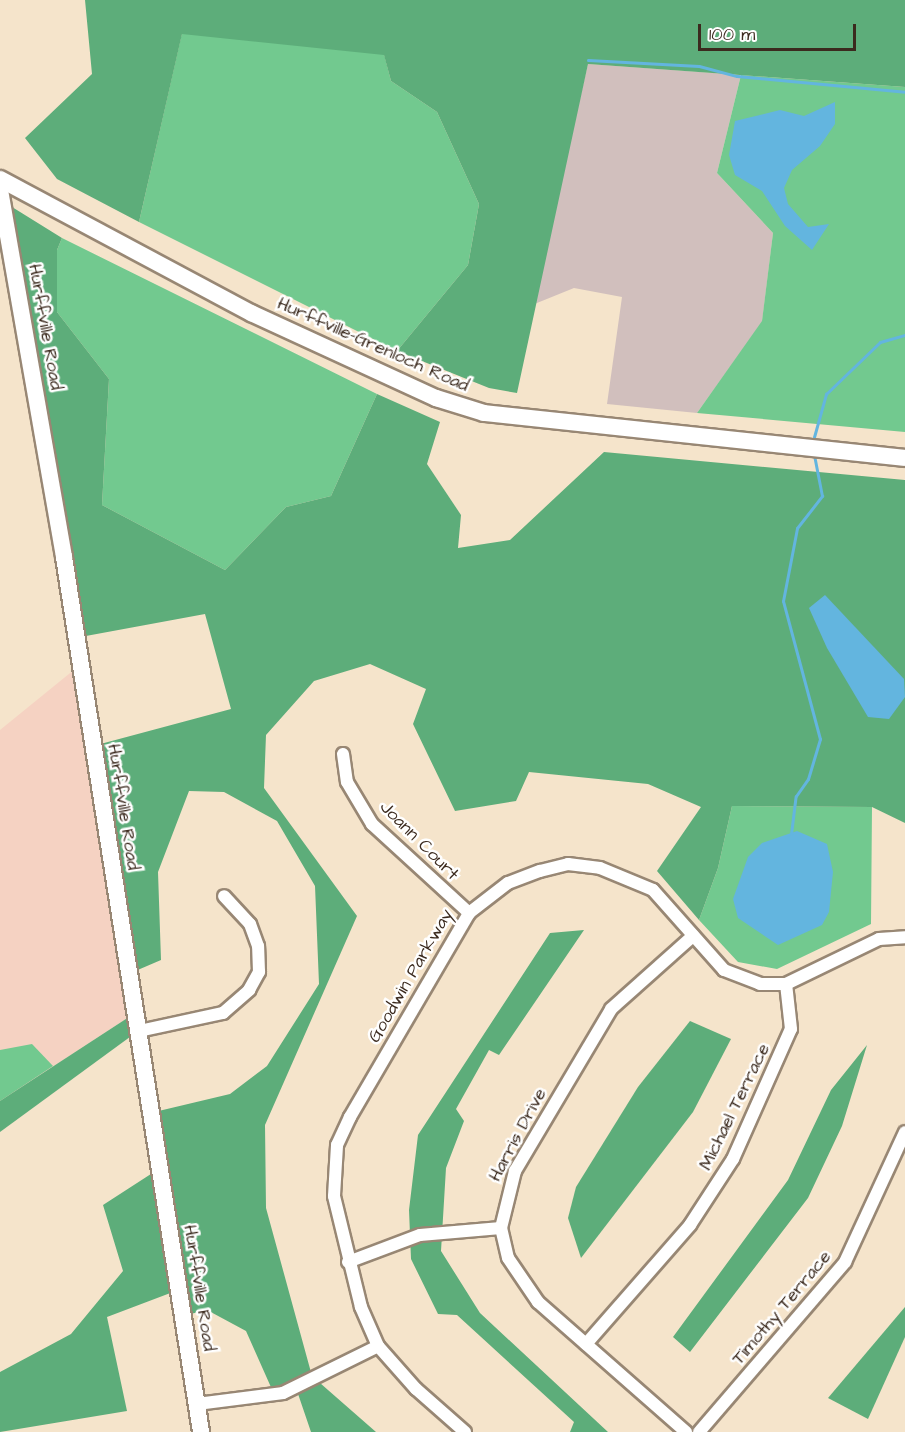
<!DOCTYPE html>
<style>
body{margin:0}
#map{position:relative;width:905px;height:1432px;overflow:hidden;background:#f5e4cb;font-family:"Architects Daughter",sans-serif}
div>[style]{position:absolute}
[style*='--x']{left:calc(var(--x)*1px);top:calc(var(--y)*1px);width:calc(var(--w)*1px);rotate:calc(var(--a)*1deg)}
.built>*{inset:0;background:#f5d2c2}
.industrial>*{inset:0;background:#d1bfbd}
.green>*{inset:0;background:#72c98f}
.forest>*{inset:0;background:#5dad7a}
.water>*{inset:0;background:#63b5df}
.stream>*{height:3px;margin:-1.5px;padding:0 1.5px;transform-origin:1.5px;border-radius:1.5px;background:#63b5df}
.roads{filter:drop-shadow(2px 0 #988774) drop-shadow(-2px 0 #988774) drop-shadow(0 2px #988774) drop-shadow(0 -2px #988774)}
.street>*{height:12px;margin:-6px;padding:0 6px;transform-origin:6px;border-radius:6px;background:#fff}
.secondary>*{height:16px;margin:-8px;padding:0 8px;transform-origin:8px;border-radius:8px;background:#fff}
span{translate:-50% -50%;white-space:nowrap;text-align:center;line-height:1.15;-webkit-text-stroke:5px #fff;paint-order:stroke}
.street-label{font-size:18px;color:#3b2a1e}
.scale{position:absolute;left:698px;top:24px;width:158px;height:27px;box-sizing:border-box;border:3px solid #3b2a1e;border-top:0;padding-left:8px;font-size:18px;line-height:21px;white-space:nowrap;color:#3b2a1e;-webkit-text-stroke:4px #fff;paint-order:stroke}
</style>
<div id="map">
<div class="built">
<div style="clip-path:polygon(75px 669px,132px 1015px,0 1101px,0 730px)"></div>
</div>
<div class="industrial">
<div style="clip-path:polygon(588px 64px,741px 75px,717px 173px,773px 233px,762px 322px,697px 413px,607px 404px,622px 297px,574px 288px,532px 305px)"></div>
</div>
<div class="green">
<div style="clip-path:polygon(182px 33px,384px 54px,391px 81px,437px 112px,479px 204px,468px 265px,397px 351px,139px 222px)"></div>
<div style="clip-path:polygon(741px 75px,905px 87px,905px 432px,697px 413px,762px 321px,773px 233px,717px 173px)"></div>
<div style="clip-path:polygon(62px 238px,377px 394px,331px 496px,286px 507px,225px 570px,102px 505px,109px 379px,57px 312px,57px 250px)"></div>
<div style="clip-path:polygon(732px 806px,872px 807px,871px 924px,777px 969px,738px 962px,699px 920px,718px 868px)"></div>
<div style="clip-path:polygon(32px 1044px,53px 1066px,0 1101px,0 1050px)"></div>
</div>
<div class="forest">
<div style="clip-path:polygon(85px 0,905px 0,905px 87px,588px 64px,517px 393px,489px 388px,397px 351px,468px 265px,479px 204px,437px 112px,391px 81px,384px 55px,182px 34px,139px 222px,57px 179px,25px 138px,92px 74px)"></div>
<div style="clip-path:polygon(4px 202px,62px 238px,57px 250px,57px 312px,109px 379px,102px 505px,225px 570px,286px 507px,331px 496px,377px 394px,440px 422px,427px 464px,461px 515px,458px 548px,510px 540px,604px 452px,905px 480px,905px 823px,872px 807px,732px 806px,718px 868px,699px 920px,657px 871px,701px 807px,648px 784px,529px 772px,516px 801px,455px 811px,413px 724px,426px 689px,370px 664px,314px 681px,266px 735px,264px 788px,357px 916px,265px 1125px,266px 1208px,312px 1376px,376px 1432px,311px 1432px,296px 1388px,274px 1394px,246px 1331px,207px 1310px,178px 1317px,173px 1292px,107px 1317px,127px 1411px,0 1432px,0 1372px,71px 1334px,123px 1271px,103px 1205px,154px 1172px,146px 1114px,230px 1094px,267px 1066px,319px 984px,315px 886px,277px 821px,224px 792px,189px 791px,158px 872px,161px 960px,126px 975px,93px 746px,231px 709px,205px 614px,75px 638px)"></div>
<div style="clip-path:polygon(584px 930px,499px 1055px,489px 1050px,456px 1109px,464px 1121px,446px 1168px,441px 1251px,480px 1313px,608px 1432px,570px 1432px,574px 1422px,457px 1315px,438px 1314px,411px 1259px,409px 1210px,418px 1135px,550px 933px)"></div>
<div style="clip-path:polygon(132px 1015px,134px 1034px,0 1132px,0 1101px)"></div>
<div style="clip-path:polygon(690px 1021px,731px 1039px,693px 1112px,581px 1258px,568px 1218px,576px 1187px,638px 1087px)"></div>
<div style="clip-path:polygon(867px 1045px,842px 1126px,808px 1198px,690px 1352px,673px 1337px,788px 1180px,831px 1090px)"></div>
<div style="clip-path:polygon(905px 1307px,905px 1337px,868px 1419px,828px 1398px)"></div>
</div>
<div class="water">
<div style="clip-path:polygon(835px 102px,835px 124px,820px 146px,792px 170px,784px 188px,788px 204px,808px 227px,829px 224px,812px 250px,785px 226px,762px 191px,735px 175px,729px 155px,735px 121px,780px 110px,804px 116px)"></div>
<div style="clip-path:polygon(825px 595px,904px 679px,905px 697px,889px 719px,868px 717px,827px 648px,809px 608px)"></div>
<div style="clip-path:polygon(797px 831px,827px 844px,833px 872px,829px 912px,822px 925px,778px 945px,738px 918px,733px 899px,748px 857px,762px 843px)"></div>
</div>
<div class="stream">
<div style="--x:588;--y:60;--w:111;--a:3.1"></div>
<div style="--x:699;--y:66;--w:39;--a:15"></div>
<div style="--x:737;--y:76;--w:169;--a:5.4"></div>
<div style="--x:814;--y:437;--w:45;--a:-74.4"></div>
<div style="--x:826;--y:394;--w:75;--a:-43.9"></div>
<div style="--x:880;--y:342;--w:26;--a:-16"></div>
<div style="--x:791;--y:834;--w:38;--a:-83"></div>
<div style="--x:796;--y:796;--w:21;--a:-55"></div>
<div style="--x:808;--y:779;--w:42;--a:-73.3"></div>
<div style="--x:820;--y:739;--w:143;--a:-105"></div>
<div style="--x:783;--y:601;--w:74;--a:-79.1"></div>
<div style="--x:797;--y:528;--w:41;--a:-52"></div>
<div style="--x:822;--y:496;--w:42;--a:-101"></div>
</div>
<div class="roads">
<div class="street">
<div style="--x:343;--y:754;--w:28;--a:82"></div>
<div style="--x:347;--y:782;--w:49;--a:59.2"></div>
<div style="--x:372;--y:824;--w:132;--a:42.5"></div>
<div style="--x:139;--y:1031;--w:86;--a:-12.1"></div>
<div style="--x:223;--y:1013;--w:35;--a:-41"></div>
<div style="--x:249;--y:990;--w:21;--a:-61"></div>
<div style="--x:259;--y:972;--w:26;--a:-92"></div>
<div style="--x:258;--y:946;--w:23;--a:-110"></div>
<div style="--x:250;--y:924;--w:38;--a:-133"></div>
<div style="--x:348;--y:1262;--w:77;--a:-20.6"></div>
<div style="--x:420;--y:1235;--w:81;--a:-4.9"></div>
<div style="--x:586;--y:1344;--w:158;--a:-48.8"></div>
<div style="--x:690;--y:1225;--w:79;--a:-56.9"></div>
<div style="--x:733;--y:1159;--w:142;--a:-66"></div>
<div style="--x:791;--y:1029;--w:45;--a:-96.3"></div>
<div style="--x:197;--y:1404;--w:87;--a:-7.3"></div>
<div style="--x:283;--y:1393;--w:106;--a:-26.3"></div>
<div style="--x:465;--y:1432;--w:65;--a:-138.7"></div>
<div style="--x:416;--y:1389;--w:57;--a:-131.5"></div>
<div style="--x:378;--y:1346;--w:43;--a:-113.6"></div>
<div style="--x:361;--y:1307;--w:114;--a:-103.7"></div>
<div style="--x:334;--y:1196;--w:51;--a:-86.6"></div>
<div style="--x:337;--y:1145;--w:31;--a:-65"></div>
<div style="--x:350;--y:1117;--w:236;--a:-59.7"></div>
<div style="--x:469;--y:913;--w:49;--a:-37.6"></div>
<div style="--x:508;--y:883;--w:34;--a:-21"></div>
<div style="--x:540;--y:871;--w:29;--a:-14"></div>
<div style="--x:568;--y:864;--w:32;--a:7"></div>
<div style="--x:600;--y:868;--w:57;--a:22.5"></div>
<div style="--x:653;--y:890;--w:107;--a:48.4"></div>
<div style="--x:724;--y:970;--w:39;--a:21"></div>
<div style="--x:760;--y:984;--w:26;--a:0"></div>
<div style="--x:786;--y:984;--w:103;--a:-25.8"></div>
<div style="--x:879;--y:939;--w:26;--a:-4"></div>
<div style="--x:686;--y:1432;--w:197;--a:-138.7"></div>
<div style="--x:538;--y:1302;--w:53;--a:-124.3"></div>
<div style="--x:508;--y:1258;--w:31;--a:-103"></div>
<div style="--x:501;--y:1228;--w:59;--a:-76.2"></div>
<div style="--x:515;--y:1171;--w:188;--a:-59.3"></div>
<div style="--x:611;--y:1009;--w:110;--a:-41.7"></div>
<div style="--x:699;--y:1432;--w:224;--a:-49.3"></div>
<div style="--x:845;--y:1262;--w:143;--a:-65.2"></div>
</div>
<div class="secondary">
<div style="--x:0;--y:179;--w:285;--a:28.1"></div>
<div style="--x:251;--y:313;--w:204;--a:24.7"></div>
<div style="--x:436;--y:398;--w:50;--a:17.4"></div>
<div style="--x:484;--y:413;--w:423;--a:6.1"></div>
<div style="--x:0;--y:190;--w:373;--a:80.1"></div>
<div style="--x:64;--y:557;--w:886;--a:81.1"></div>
</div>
</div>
<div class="street-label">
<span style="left:45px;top:327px;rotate:80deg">Hurffville Road</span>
<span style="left:373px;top:345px;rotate:24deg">Hurffville-Grenloch Road</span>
<span style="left:123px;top:807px;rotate:81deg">Hurffville Road</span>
<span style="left:419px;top:841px;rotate:45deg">Joann Court</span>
<span style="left:411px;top:976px;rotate:-60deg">Goodwin Parkway</span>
<span style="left:735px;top:1107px;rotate:-64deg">Michael Terrace</span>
<span style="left:518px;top:1135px;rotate:-62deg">Harris Drive</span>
<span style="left:199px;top:1288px;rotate:81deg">Hurffville Road</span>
<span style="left:782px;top:1308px;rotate:-50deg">Timothy Terrace</span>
</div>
<div class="scale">100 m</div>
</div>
